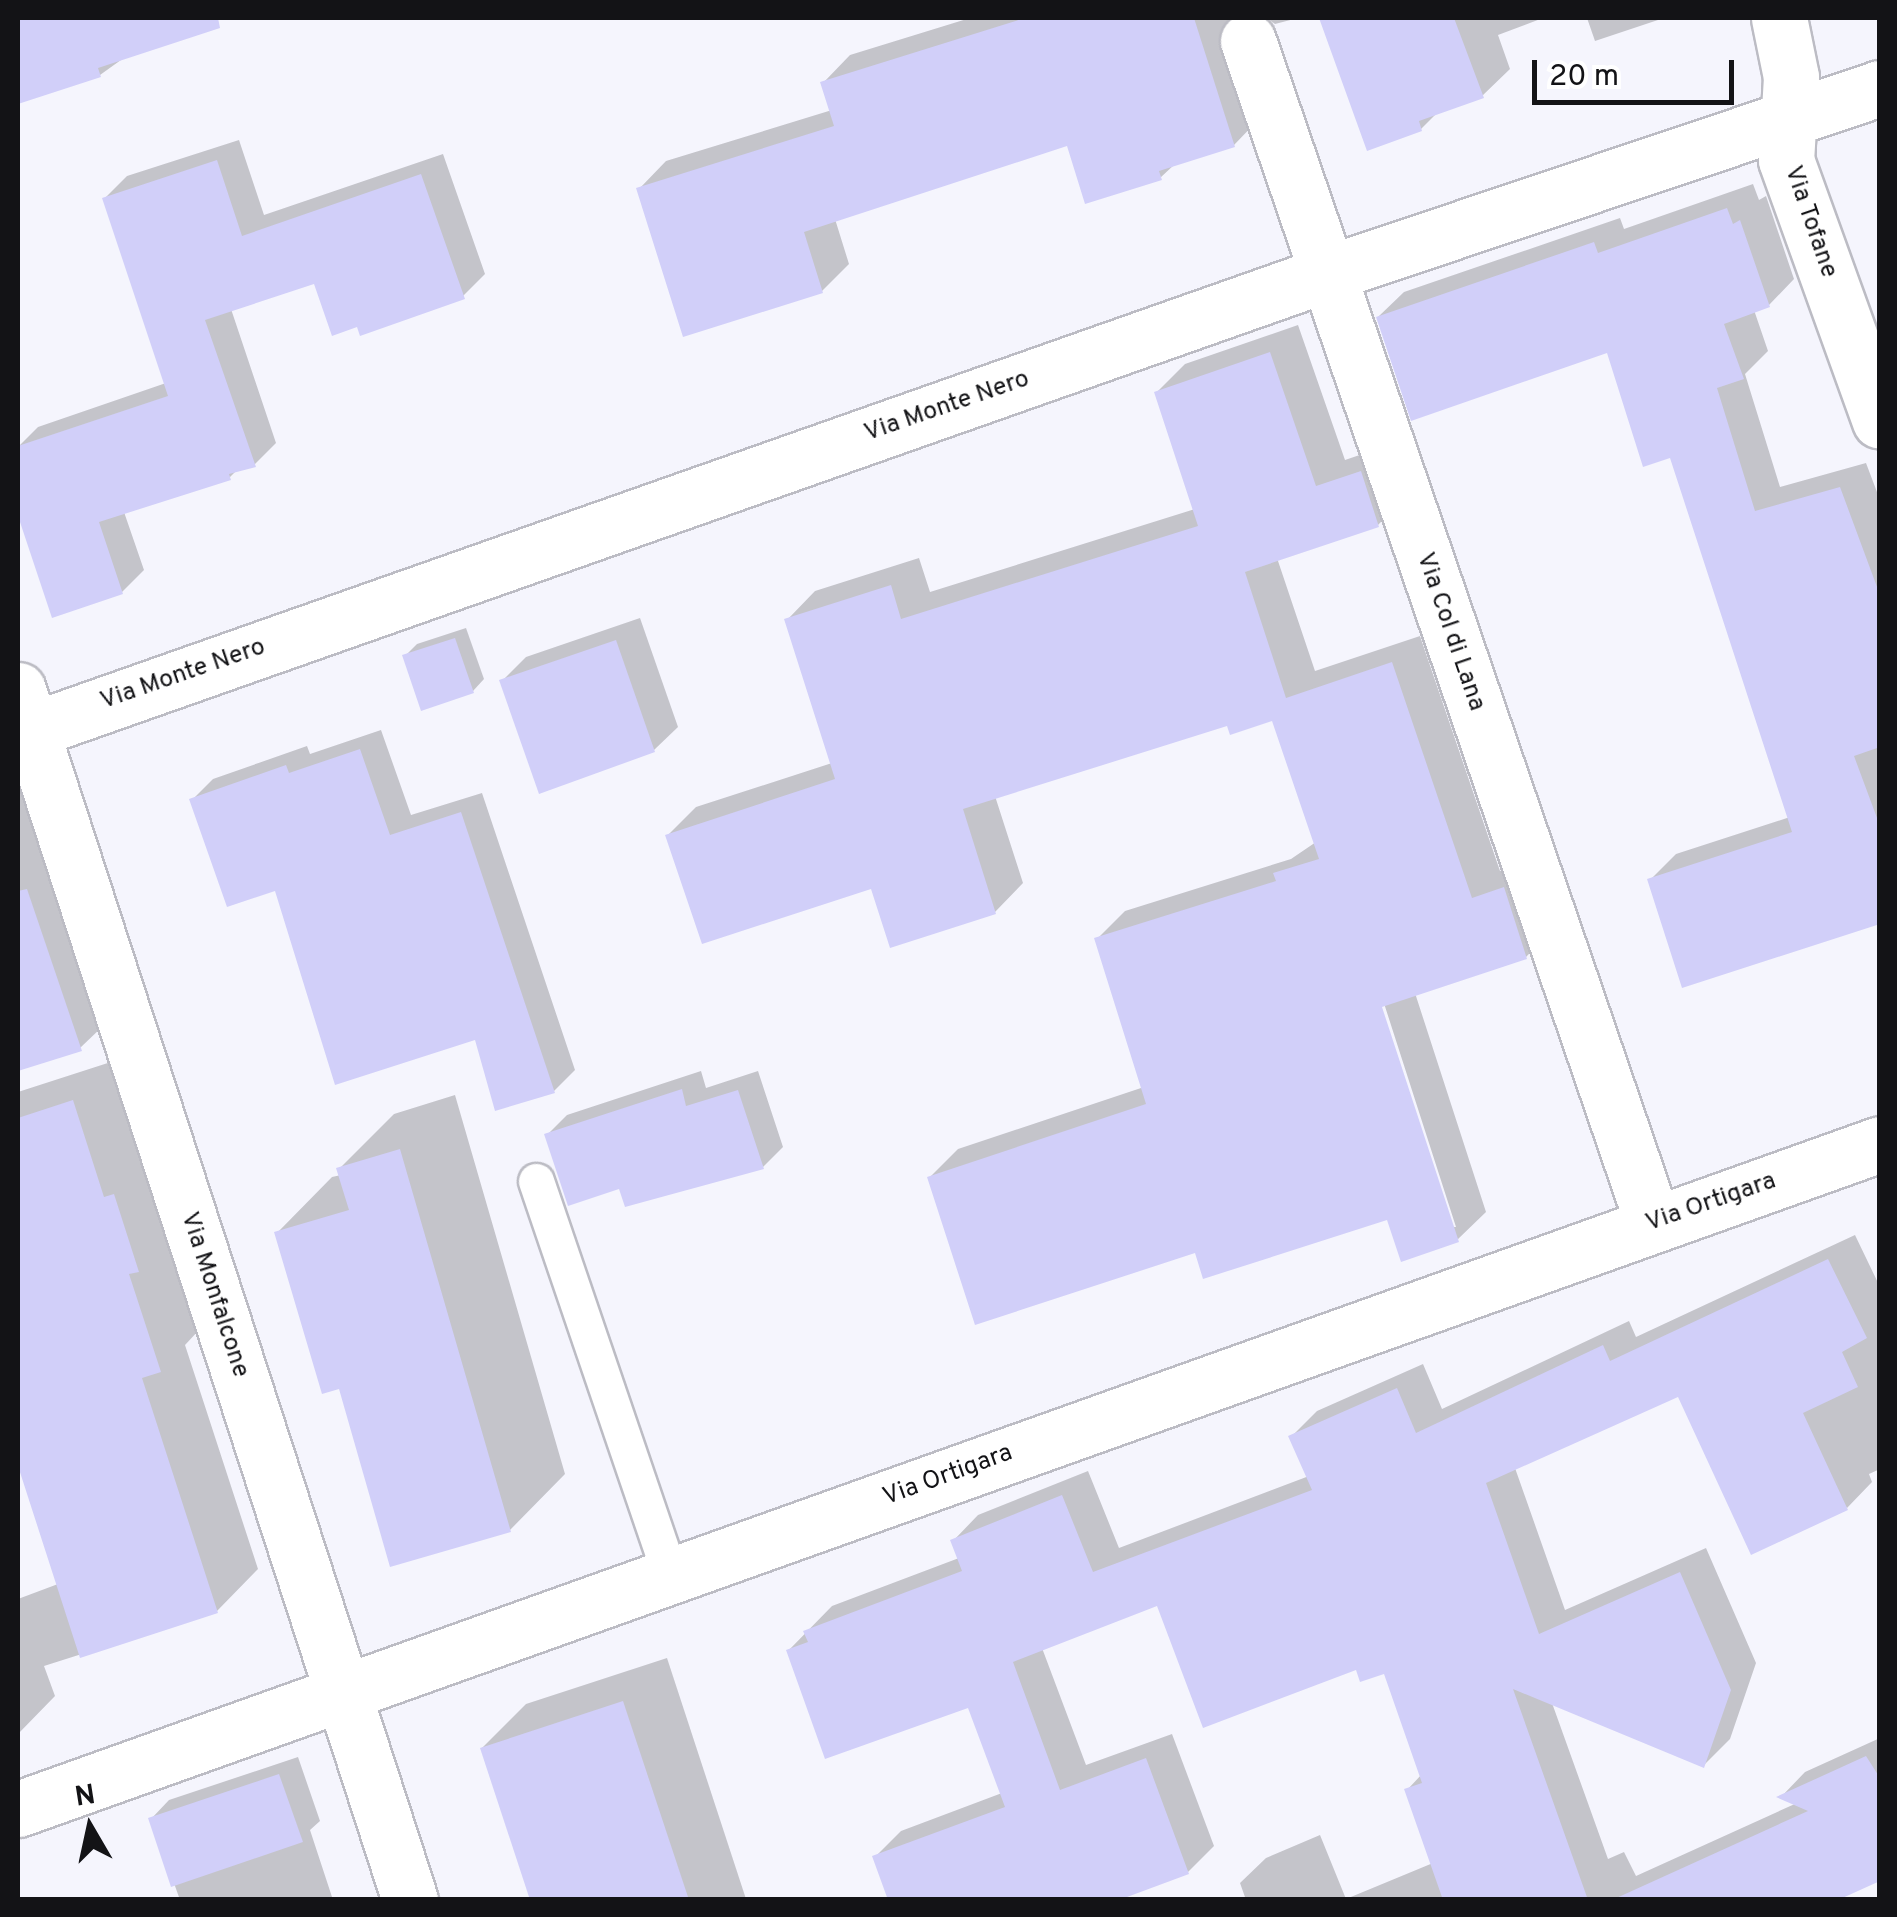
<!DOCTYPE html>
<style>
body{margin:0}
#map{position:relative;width:1897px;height:1917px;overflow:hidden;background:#f5f5fd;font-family:Overpass,sans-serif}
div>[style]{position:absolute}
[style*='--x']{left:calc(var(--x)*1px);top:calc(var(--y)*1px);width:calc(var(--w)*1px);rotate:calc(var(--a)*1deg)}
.shadow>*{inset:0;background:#0003}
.building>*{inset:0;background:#d1cff9}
.roads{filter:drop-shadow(2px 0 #bcbcc4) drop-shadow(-2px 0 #bcbcc4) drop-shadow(0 2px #bcbcc4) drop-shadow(0 -2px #bcbcc4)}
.lane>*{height:35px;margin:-17.5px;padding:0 17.5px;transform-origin:17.5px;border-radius:17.5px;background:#fff}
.street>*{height:55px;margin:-27.5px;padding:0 27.5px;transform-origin:27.5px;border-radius:27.5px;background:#fff}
span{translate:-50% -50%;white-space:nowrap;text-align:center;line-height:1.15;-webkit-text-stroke:9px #fff;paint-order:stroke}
.street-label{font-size:25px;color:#131316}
.frame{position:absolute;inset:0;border:20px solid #131316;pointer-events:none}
.north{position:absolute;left:40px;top:1777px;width:100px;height:100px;-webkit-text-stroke:8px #fff;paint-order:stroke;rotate:351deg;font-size:28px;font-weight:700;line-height:40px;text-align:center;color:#131316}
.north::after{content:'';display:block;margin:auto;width:35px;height:45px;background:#131316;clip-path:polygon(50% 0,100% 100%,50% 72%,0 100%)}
.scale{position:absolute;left:1532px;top:60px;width:202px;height:45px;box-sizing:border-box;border:5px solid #131316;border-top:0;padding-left:12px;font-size:30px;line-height:35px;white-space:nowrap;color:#131316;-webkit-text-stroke:8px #fff;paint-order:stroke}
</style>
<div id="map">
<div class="shadow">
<div style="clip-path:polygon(18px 18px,164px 18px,167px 27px,100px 75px,18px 88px)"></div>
<div style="clip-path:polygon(970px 18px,1239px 18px,1261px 117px,1234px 145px,1175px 164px,1160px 178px,1069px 143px,835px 219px,849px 264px,822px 291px,639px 189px,666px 161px,832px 110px,823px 83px,850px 55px)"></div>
<div style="clip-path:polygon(1267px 18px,1298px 18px,1275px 24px)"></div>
<div style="clip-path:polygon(1322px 18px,1543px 18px,1498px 35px,1510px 69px,1482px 96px,1438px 112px,1421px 129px,1368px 148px)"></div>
<div style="clip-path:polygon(1587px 18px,1664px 18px,1595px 41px)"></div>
<div style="clip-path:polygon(239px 140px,264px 215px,443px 154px,485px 274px,463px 296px,358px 324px,315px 281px,231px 309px,276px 443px,255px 464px,238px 469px,229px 478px,124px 512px,144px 570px,122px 592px,18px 510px,31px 497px,18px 447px,38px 427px,166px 383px,105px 198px,127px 176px)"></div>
<div style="clip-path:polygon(1753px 184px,1759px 200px,1766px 196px,1794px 279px,1769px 305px,1754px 310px,1768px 351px,1745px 374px,1780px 487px,1866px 463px,1880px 500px,1880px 929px,1877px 922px,1650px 880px,1676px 854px,1790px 817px,1672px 455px,1609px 350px,1378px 317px,1404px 292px,1620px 218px,1624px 229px)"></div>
<div style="clip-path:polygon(evenodd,1298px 325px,1345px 460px,1389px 445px,1406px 496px,1378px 525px,1277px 558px,1315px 671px,1420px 636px,1500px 871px,1532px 860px,1554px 928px,1526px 957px,1415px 993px,1486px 1212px,1457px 1240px,1389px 1217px,1196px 1250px,930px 1177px,958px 1149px,1144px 1087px,1097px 939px,1125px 911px,1291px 859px,1316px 842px,1274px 718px,1228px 723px,995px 796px,1023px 883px,995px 912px,668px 835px,696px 807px,832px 763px,787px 620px,815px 591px,919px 558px,930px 592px,1195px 509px,1156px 393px,1185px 364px,1298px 325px,1381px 994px,1456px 1227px,1451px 1227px,1376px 996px,1381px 994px)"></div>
<div style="clip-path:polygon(640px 618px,678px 727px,654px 750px,502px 681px,526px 657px)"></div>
<div style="clip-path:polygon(466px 628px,484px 679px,473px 691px,405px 656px,417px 644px)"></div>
<div style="clip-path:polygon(381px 730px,411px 815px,482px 793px,575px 1070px,554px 1091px,276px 888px,192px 800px,213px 779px,307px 746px,310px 754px)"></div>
<div style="clip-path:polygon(18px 777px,102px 1027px,80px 1048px,27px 1066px,18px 1039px)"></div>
<div style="clip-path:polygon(114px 1061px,200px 1329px,185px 1345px,258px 1569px,217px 1611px,44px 1666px,55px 1696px,18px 1734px,18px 1599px,58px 1584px,18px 1458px,18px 1092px)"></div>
<div style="clip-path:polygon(701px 1071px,706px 1088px,758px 1071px,783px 1147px,763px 1167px,621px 1185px,547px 1135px,567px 1115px)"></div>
<div style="clip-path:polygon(455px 1095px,565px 1474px,510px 1530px,340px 1386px,277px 1233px,332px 1177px,341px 1175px,339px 1169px,394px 1114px)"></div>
<div style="clip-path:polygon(1855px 1235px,1880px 1287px,1880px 1469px,1869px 1474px,1872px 1482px,1847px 1508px,1680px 1394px,1515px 1468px,1565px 1610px,1706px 1548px,1756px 1663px,1730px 1739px,1704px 1765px,1552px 1703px,1608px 1859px,1624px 1852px,1636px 1876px,1797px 1803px,1781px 1797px,1805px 1772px,1880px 1738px,1880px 1878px,1832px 1900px,1246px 1900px,1240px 1883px,1266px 1858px,1320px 1835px,1346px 1899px,1433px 1863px,1407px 1790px,1422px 1774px,1386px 1671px,1358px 1667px,1158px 1603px,1042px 1648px,1086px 1765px,1172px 1734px,1214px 1846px,1188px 1872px,875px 1857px,901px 1831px,1002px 1793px,969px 1704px,788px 1651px,832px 1606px,959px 1558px,953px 1541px,978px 1515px,1088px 1471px,1119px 1548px,1309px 1476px,1291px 1437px,1317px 1411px,1423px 1364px,1442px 1409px,1629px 1321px,1636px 1337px)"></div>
<div style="clip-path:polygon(667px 1658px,746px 1899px,532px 1900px,482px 1748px,526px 1704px)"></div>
<div style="clip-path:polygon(298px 1757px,320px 1821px,310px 1830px,333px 1900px,180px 1900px,151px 1819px,169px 1800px)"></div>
</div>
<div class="building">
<div style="clip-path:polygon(18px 18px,218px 18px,220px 28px,98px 68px,101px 77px,18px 104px)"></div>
<div style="clip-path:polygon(1025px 18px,1194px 18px,1235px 147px,1159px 171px,1162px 180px,1085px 204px,1067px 146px,804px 232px,823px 293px,683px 337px,636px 188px,834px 126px,820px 82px)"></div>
<div style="clip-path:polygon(1319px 18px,1454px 18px,1484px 98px,1419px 121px,1422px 131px,1367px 151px)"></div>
<div style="clip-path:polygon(217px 160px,242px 236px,421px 174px,465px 299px,360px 336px,357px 327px,332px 336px,314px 284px,205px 320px,256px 467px,229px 474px,231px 480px,99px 522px,123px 594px,52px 618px,18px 516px,18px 446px,168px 396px,102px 198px)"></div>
<div style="clip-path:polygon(1727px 208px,1733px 224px,1740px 220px,1770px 307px,1724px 324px,1744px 379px,1717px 388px,1755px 511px,1840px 487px,1880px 595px,1880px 747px,1854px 756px,1880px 826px,1880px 924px,1682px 988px,1647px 879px,1792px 832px,1670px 458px,1643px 467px,1607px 353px,1411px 421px,1376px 317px,1594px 242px,1598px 253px)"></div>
<div style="clip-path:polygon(1270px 352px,1316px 486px,1361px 471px,1379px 527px,1245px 572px,1286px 698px,1392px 662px,1472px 898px,1504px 887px,1527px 959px,1382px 1007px,1459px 1242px,1401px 1262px,1387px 1220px,1203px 1279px,1195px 1253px,975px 1325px,927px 1177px,1146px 1104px,1094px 938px,1276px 881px,1273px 873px,1319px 859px,1272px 721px,1230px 735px,1227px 726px,963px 809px,996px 914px,890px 948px,871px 889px,702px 944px,665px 835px,835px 779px,784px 619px,891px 585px,901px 619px,1198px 526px,1154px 392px)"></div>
<div style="clip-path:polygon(455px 638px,474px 693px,421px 711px,402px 655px)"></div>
<div style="clip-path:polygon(616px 640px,655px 752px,539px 794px,499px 680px)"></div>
<div style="clip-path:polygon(360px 749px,390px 835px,461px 812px,555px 1093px,495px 1111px,475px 1040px,335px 1085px,275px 891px,227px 907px,189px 799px,286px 765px,289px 773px)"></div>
<div style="clip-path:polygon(27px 889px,82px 1051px,18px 1071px,18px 891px)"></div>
<div style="clip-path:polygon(682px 1089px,686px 1106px,738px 1090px,764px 1169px,625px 1207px,619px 1189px,568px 1206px,544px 1134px)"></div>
<div style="clip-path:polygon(73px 1100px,104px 1197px,114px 1194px,139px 1272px,129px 1274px,161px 1372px,142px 1378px,218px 1613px,80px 1658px,18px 1466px,18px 1118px)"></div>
<div style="clip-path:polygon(400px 1149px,511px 1532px,390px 1567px,339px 1389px,322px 1394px,274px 1232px,349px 1210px,336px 1168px)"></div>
<div style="clip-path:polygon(1828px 1259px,1867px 1338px,1842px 1352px,1858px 1387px,1803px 1413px,1848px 1510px,1751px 1555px,1678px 1397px,1486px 1483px,1539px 1634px,1680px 1572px,1731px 1690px,1704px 1768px,1513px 1689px,1588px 1900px,1443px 1900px,1404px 1789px,1422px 1783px,1384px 1674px,1360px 1682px,1356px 1670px,1203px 1728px,1157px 1606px,1013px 1662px,1060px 1790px,1146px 1758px,1189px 1874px,1119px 1900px,888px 1900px,872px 1856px,1005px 1807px,968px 1708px,825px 1759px,786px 1650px,808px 1642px,803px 1631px,962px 1571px,950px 1540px,1062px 1495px,1093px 1572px,1312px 1490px,1288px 1436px,1397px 1388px,1416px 1433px,1603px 1345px,1610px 1361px)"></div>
<div style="clip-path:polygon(623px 1701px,689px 1900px,530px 1900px,480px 1748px)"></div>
<div style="clip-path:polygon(1866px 1756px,1880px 1778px,1880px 1881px,1838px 1900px,1612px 1900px,1808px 1811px,1776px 1797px)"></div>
<div style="clip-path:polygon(279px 1774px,303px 1842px,171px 1887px,148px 1818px)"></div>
</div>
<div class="roads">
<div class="lane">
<div style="--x:536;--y:1181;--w:416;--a:71.2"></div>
</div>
<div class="street">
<div style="--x:1779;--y:18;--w:60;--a:78.5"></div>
<div style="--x:1791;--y:77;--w:83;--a:93.4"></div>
<div style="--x:1786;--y:160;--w:277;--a:70.2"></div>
<div style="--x:1248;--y:41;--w:1249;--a:71.09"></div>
<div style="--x:18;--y:690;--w:1272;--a:72.05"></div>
<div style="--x:18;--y:735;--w:1387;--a:-19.41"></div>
<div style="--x:1326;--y:274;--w:584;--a:-18.56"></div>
<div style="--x:18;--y:1809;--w:1977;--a:-19.65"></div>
</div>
</div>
<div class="street-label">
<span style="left:1810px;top:222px;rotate:71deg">Via Tofane</span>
<span style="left:947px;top:407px;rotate:-19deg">Via Monte Nero</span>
<span style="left:1450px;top:632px;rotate:71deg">Via Col di Lana</span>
<span style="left:183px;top:675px;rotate:-19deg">Via Monte Nero</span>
<span style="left:1711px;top:1203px;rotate:-19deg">Via Ortigara</span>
<span style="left:214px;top:1295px;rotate:72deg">Via Monfalcone</span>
<span style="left:948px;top:1476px;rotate:-20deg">Via Ortigara</span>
</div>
<div class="frame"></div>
<div class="north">N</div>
<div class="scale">20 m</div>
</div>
